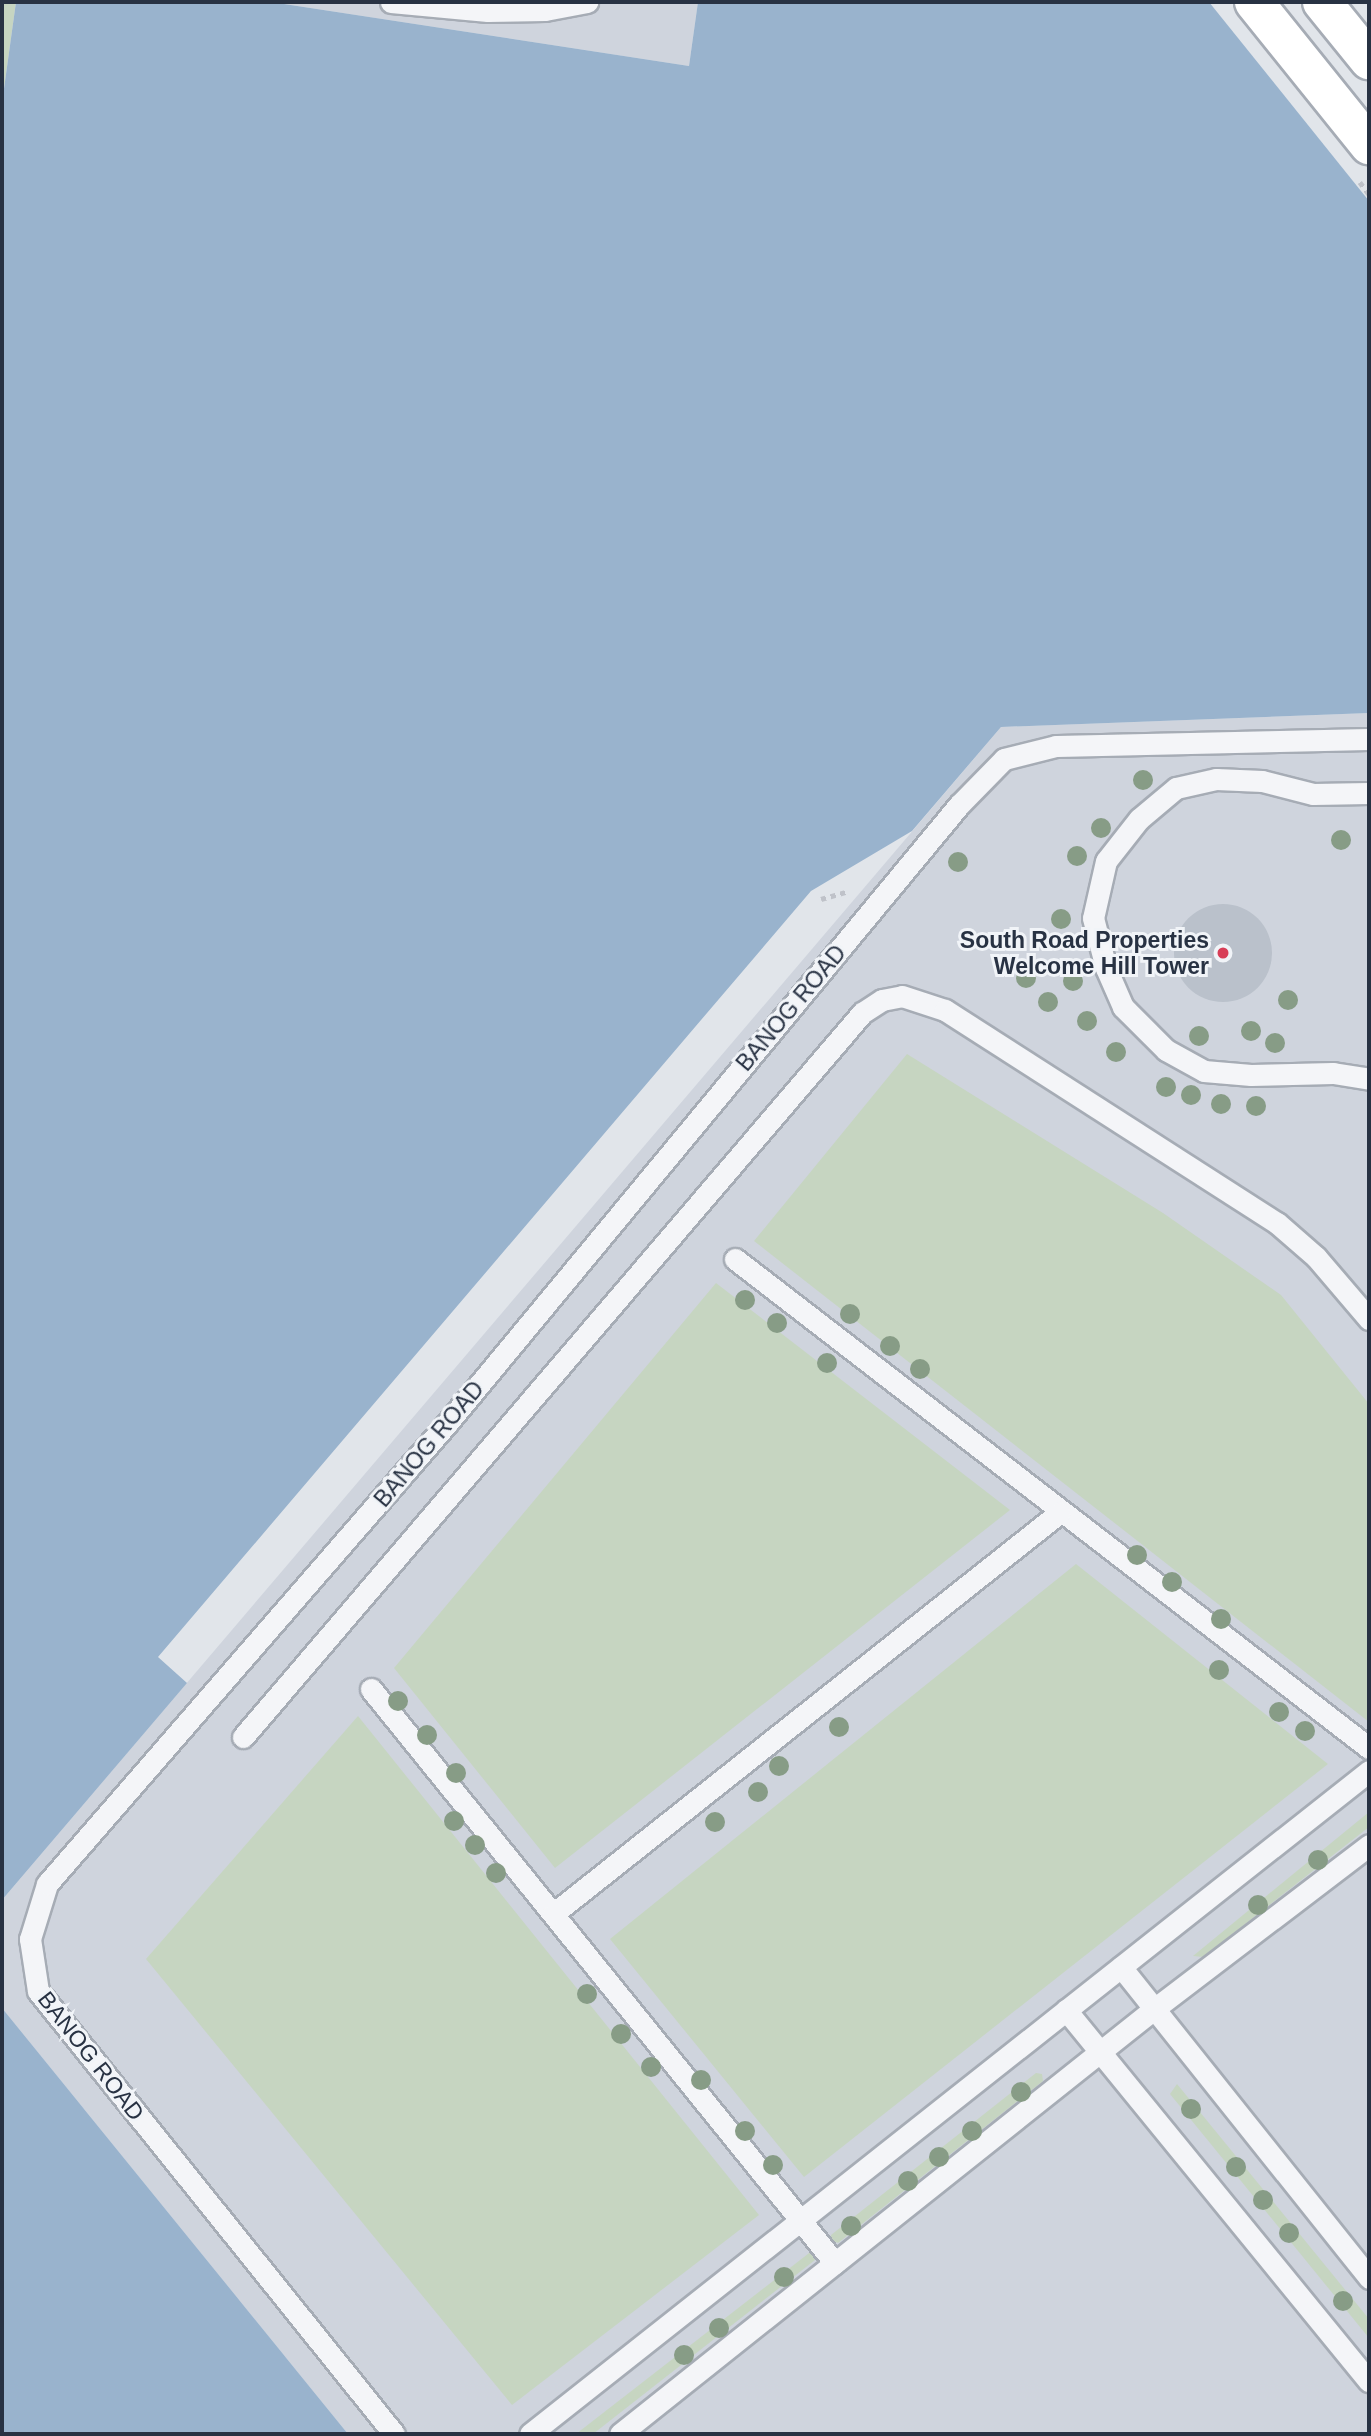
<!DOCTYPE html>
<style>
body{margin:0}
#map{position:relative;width:1371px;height:2436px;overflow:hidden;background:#e1e5ea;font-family:Arial,sans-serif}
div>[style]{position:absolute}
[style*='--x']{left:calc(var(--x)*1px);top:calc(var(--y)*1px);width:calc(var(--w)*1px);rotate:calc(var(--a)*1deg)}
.built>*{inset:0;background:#cfd4dd}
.green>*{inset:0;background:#c6d5c1}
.water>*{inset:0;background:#99b3cd}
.pier>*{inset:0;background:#e1e5ea}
.building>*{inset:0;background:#bac1cb}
.round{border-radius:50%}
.path>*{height:4.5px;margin-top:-2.25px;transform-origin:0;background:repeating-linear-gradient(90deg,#bfc2c9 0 5px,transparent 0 10px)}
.roads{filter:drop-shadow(2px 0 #a6acb5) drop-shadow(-2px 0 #a6acb5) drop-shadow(0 2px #a6acb5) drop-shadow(0 -2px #a6acb5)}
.service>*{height:21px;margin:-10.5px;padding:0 10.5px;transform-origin:10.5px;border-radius:10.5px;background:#f4f5f8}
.trunk>*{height:38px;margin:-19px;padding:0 19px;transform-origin:19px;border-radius:19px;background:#fff}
.motorway>*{height:38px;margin:-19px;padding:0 19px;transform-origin:19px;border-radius:19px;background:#fff}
.trees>*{width:20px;height:20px;margin:-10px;border-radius:50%;background:#879c86}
.dots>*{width:19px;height:19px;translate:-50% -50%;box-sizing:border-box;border:4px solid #f1f4f8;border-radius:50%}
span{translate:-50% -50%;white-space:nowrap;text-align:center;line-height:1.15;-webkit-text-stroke:6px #f1f4f8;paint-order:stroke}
.poi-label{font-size:23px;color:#283243;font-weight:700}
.right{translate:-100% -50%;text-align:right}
.street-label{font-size:23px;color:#283243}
.frame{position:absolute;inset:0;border:4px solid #283243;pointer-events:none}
</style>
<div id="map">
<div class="built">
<div style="clip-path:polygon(271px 2px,698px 2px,689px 66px)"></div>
<div style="clip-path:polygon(1369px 713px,1369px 2434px,348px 2434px,2px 2008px,2px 1900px,1001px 727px)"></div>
</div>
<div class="green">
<div style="clip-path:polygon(2px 2px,16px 2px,2px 103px)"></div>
<div style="clip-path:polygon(907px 1054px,1163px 1213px,1281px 1295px,1369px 1404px,1369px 1722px,754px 1241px)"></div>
<div style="clip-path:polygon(716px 1283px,1010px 1510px,555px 1868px,394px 1668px)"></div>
<div style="clip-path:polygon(1076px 1564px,1328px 1764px,804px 2177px,610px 1939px)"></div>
<div style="clip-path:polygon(358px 1716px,759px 2215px,512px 2405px,146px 1959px)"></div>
<div style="clip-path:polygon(1369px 1812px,1369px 1827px,1203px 1957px,1193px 1956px)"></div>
<div style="clip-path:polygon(1036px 2073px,1042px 2074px,1043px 2081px,838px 2243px,831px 2240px,831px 2235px)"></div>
<div style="clip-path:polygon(1177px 2084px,1369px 2319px,1369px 2338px,1170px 2094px)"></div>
<div style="clip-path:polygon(813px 2250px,815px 2260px,593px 2434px,576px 2434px)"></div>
</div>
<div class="water">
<div style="clip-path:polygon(16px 2px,271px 2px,689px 66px,698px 2px,1369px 2px,1369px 713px,1001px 727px,912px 831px,811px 891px,158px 1657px,187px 1683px,2px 1900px,2px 103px)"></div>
<div style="clip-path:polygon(2px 2008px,348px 2434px,2px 2434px)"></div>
</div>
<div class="pier">
<div style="clip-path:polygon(1209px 2px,1369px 2px,1369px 201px)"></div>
</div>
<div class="building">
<div class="round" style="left:1174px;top:904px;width:98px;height:98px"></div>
</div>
<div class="path">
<div style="--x:1360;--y:182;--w:15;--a:53"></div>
<div style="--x:821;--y:899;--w:26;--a:-16"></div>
</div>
<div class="roads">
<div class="service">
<div style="--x:391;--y:2;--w:97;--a:5.3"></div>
<div style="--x:488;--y:11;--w:57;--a:-1"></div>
<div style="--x:545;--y:10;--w:43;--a:-10.8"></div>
<div style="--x:1369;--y:793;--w:56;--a:179"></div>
<div style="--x:1313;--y:794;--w:53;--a:-165.7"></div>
<div style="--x:1262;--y:781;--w:46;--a:-177.5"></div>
<div style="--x:1216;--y:779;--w:41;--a:167.3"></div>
<div style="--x:1176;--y:788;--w:48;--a:140"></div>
<div style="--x:1139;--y:819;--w:53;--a:128.2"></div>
<div style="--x:1106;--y:861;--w:58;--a:102.8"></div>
<div style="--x:1093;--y:918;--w:52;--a:75.4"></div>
<div style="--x:1106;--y:968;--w:43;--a:66.4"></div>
<div style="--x:1123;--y:1007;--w:61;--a:45"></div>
<div style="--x:1166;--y:1050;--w:43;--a:28.9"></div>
<div style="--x:1204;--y:1071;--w:47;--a:4.9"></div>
<div style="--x:1251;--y:1075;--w:82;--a:-1.4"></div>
<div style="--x:1333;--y:1073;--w:36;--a:9"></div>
<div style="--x:735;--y:1259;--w:801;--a:37.64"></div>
<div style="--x:371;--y:1689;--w:738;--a:51.05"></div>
<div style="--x:243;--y:1737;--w:953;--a:-49.47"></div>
<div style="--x:862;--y:1013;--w:24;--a:-33"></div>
<div style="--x:882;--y:1000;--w:20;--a:-11"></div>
<div style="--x:902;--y:996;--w:45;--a:18"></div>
<div style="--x:945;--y:1010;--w:394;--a:32.7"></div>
<div style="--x:1277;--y:1223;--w:52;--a:41.1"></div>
<div style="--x:1316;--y:1257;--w:82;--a:49.5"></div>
<div style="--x:553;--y:1914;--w:646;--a:-38.4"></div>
<div style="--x:1121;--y:1967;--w:398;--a:51.4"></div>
<div style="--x:1066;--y:2010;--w:479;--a:50.8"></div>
<div style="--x:394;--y:2434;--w:568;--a:-128.79"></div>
<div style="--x:38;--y:1991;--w:53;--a:-98.7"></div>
<div style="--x:30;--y:1939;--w:58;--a:-72.8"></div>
<div style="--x:47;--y:1884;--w:613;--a:-49.03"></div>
<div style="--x:449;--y:1421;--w:800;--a:-50.38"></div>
<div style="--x:959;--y:805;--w:64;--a:-45.6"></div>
<div style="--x:1004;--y:759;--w:54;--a:-14"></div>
<div style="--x:1056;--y:746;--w:313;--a:-1.3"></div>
<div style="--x:530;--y:2434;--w:1069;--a:-38.32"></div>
<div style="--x:620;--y:2434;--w:682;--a:-38.52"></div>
<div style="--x:1154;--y:2009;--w:270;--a:-37.3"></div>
</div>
<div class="trunk">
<div style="--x:1322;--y:2;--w:75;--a:51"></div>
</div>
<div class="motorway">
<div style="--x:1254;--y:2;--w:184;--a:51.2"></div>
</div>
</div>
<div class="trees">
<div style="left:1143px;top:780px"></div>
<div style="left:1101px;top:828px"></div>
<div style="left:1341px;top:840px"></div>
<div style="left:1077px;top:856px"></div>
<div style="left:958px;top:862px"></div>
<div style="left:1061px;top:919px"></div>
<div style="left:1026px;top:978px"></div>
<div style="left:1073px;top:981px"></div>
<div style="left:1288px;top:1000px"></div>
<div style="left:1048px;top:1002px"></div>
<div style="left:1087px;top:1021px"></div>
<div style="left:1251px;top:1031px"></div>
<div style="left:1199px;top:1036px"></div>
<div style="left:1275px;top:1043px"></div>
<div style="left:1116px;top:1052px"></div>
<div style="left:1166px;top:1087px"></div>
<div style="left:1191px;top:1095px"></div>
<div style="left:1221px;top:1104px"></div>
<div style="left:1256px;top:1106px"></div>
<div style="left:745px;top:1300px"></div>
<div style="left:850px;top:1314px"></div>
<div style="left:777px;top:1323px"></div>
<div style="left:890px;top:1346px"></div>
<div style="left:827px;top:1363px"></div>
<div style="left:920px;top:1369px"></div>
<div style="left:1137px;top:1555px"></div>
<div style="left:1172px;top:1582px"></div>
<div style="left:1221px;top:1619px"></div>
<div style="left:1219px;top:1670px"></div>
<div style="left:398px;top:1701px"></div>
<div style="left:1279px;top:1712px"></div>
<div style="left:839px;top:1727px"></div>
<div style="left:1305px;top:1731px"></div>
<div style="left:427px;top:1735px"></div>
<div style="left:779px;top:1766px"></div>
<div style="left:456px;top:1773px"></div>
<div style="left:758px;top:1792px"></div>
<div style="left:454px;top:1821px"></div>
<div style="left:715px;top:1822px"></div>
<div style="left:475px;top:1845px"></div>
<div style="left:1318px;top:1860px"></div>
<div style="left:496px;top:1873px"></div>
<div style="left:1258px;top:1905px"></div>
<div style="left:587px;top:1994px"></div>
<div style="left:621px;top:2034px"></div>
<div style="left:651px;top:2067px"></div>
<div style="left:701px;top:2080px"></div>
<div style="left:1021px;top:2092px"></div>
<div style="left:1191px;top:2109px"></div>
<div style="left:745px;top:2131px"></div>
<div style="left:972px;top:2131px"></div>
<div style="left:939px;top:2157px"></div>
<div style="left:773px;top:2165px"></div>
<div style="left:1236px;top:2167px"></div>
<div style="left:908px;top:2181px"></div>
<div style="left:1263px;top:2200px"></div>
<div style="left:851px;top:2226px"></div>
<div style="left:1289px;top:2233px"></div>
<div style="left:784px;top:2277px"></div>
<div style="left:1343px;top:2301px"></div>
<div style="left:719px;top:2328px"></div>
<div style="left:684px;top:2355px"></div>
</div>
<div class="dots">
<div style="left:1223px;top:953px;background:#d83e57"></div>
</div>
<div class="poi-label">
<span class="right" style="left:1209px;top:953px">South Road Properties<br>Welcome Hill Tower</span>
</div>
<div class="street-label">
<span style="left:791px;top:1008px;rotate:-50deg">BANOG ROAD</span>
<span style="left:429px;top:1444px;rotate:-50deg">BANOG ROAD</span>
<span style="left:91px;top:2056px;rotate:52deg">BANOG ROAD</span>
</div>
<div class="frame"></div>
</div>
